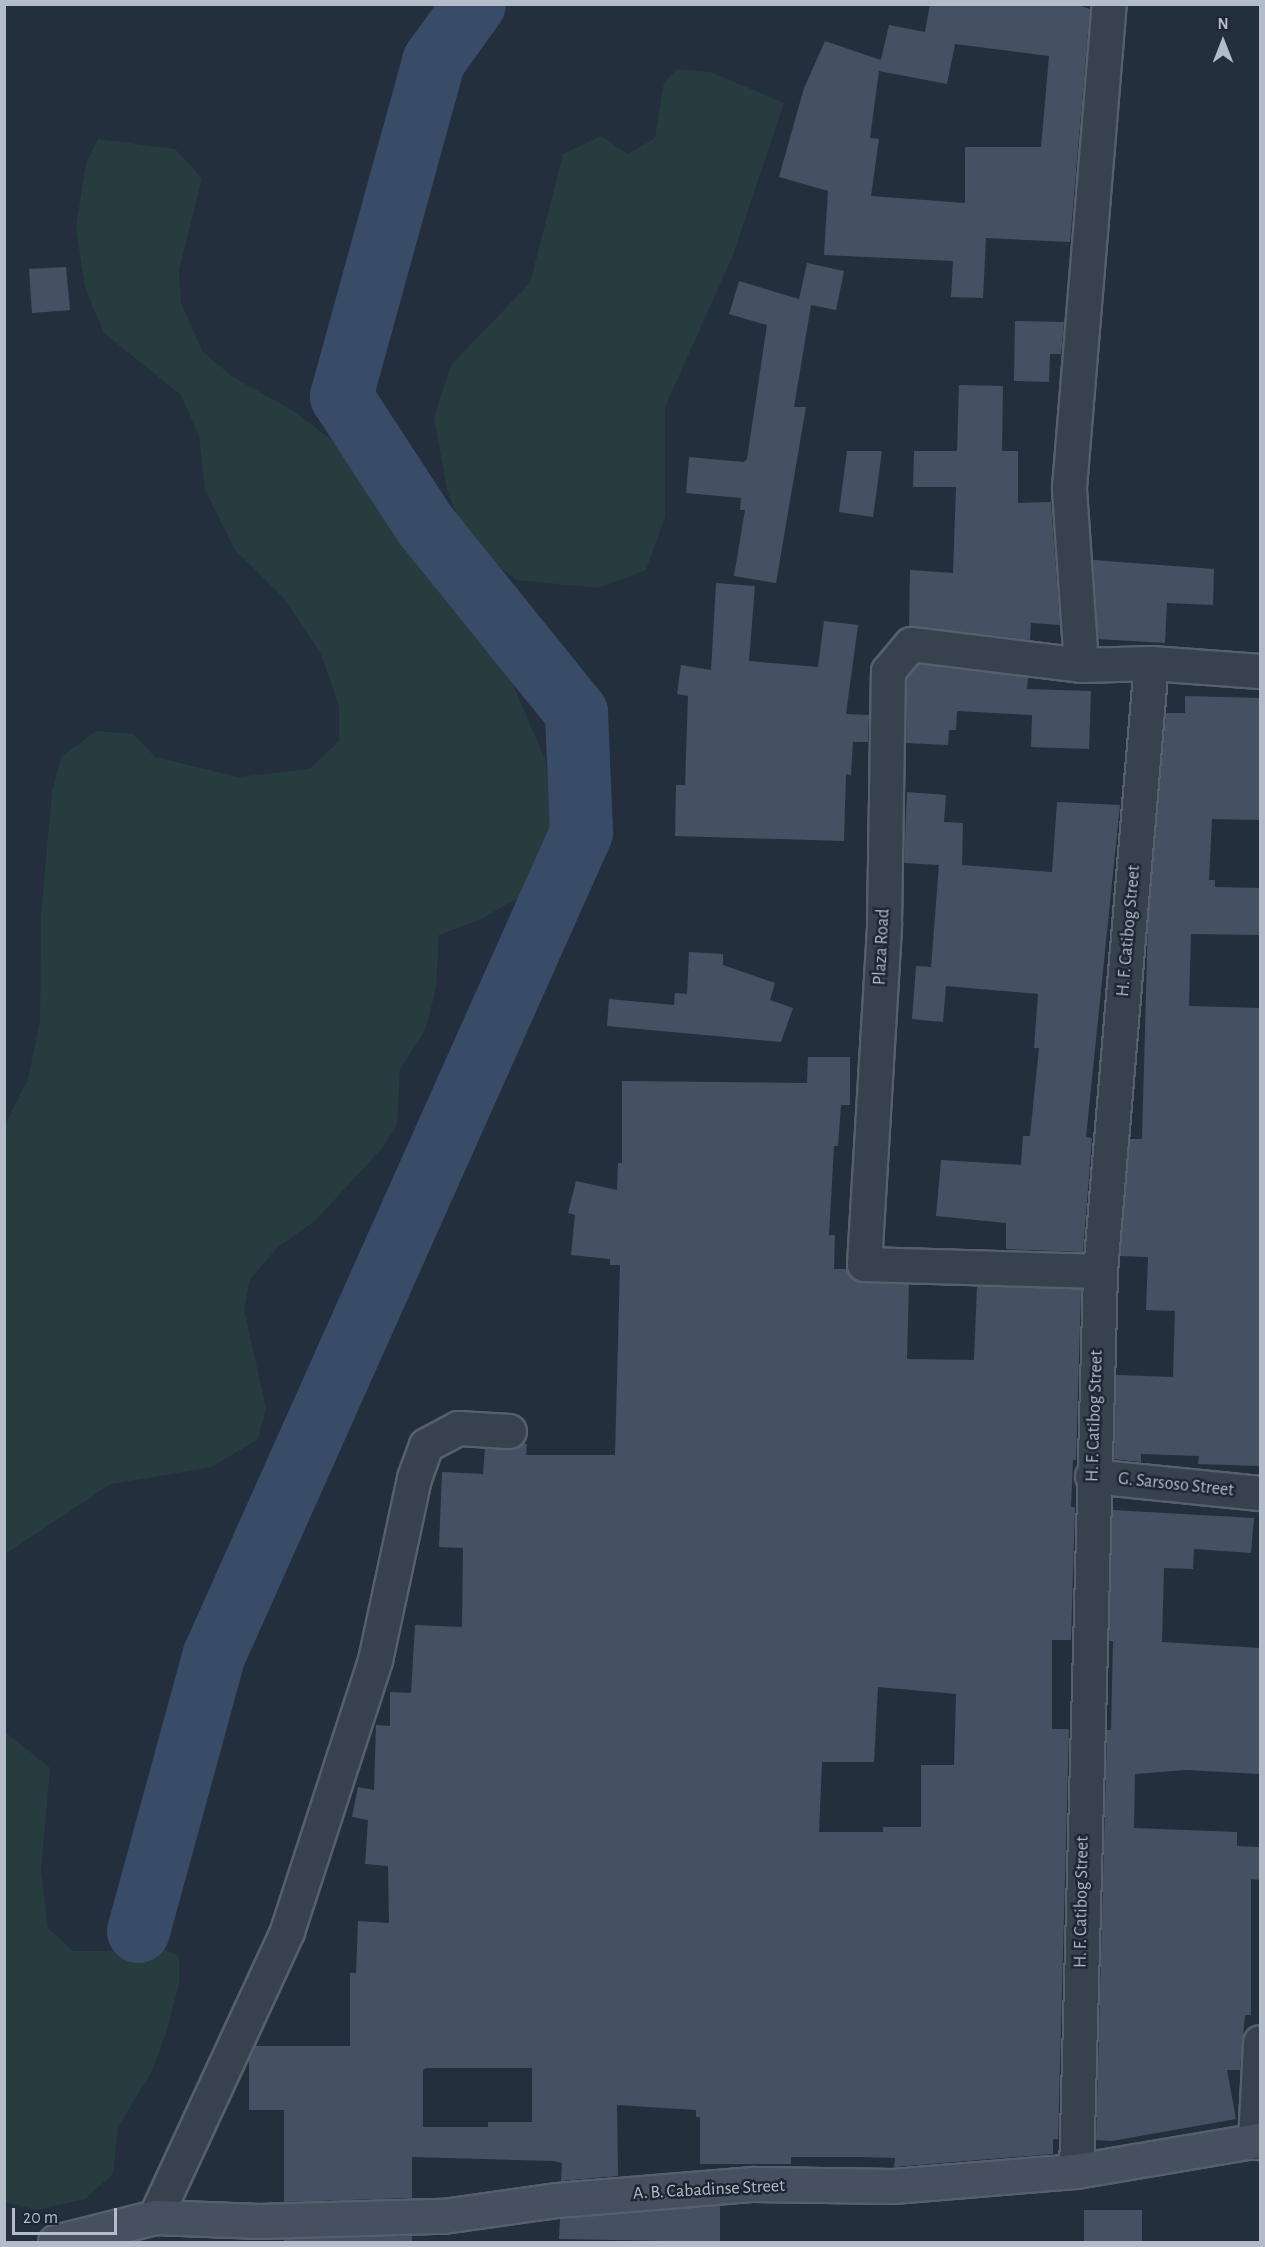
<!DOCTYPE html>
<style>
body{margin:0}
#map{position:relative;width:1265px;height:2247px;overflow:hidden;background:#242f3e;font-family:"Alegreya Sans",sans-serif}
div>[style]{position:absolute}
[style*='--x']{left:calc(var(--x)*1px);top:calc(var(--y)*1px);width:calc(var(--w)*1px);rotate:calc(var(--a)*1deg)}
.green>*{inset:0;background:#263c3f}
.river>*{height:63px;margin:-31.5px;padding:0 31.5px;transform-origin:31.5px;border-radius:31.5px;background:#394c67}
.building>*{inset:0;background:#455162}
.roads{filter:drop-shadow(2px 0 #565f6c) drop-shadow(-2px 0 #565f6c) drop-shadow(0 2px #565f6c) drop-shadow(0 -2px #565f6c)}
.street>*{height:33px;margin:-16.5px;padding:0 16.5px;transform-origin:16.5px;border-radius:16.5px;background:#38414e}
.secondary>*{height:33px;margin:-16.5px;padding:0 16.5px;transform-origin:16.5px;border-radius:16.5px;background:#465061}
span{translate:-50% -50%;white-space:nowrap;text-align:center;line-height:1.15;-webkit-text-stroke:5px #1d2633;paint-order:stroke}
.street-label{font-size:18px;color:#b4bcc9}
.frame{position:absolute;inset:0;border:6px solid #b4bcc9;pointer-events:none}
.north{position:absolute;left:1193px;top:12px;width:60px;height:60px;-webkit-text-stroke:4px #1d2633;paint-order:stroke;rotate:0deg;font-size:16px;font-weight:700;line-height:24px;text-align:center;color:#b4bcc9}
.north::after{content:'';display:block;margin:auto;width:21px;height:27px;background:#b4bcc9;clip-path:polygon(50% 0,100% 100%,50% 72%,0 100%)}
.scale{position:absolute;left:12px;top:2208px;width:105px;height:27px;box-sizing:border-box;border:3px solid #b4bcc9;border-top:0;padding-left:8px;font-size:18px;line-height:21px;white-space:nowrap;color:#b4bcc9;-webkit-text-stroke:4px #1d2633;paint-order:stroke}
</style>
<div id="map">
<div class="green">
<div style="clip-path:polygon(677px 69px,710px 72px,784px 103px,733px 255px,665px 407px,665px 517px,646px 570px,598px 588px,517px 580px,482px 554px,459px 519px,447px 490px,434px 418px,443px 389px,452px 364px,530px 283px,563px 154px,601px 136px,628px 154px,655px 138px,664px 82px)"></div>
<div style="clip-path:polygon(98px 139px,175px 149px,202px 178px,179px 270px,181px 303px,203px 352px,233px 377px,292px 410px,337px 444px,377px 503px,478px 625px,506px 669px,545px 759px,553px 826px,548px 856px,527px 893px,479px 920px,439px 935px,436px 988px,426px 1028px,400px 1070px,397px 1125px,383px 1147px,316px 1220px,279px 1246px,250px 1279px,244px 1310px,266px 1408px,258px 1439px,212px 1467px,111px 1484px,5px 1554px,5px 1125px,28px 1079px,40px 1021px,41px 915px,52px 793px,61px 757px,96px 731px,133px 734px,155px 757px,238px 777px,310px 769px,339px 741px,339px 706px,321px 654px,283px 597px,235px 550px,205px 490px,199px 436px,181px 395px,104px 333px,85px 288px,76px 227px,86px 164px)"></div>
<div style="clip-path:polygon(5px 1732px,50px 1768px,41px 1871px,48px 1928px,73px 1951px,109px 1951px,147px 1943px,179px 1956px,179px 1984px,167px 2030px,152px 2071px,118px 2127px,113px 2174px,85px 2199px,37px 2210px,5px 2202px)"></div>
</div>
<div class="river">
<div style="--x:138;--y:1931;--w:287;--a:-74.7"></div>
<div style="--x:214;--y:1654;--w:900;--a:-65.94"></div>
<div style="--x:581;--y:832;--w:120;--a:-92.4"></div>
<div style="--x:576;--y:712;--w:240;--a:-128.9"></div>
<div style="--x:425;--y:525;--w:154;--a:-123.1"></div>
<div style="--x:341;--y:396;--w:347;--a:-74.6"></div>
<div style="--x:433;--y:61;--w:70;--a:-54.3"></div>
</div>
<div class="building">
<div style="clip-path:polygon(evenodd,930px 4px,1074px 4px,1090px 9px,1070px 242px,986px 238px,983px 298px,951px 297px,953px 261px,824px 255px,828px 191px,779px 177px,804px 88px,825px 41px,881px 60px,880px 64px,889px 25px,925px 32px,930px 4px,955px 44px,1049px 56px,1041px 147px,965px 147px,965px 203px,871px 196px,879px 139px,870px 138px,879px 71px,947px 84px,955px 44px)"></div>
<div style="clip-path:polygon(807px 263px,844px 271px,836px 310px,811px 305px,794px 407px,806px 407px,776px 583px,734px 576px,745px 510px,740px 510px,741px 498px,686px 493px,689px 457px,744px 462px,747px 459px,767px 325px,729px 314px,739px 281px,799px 299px)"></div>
<div style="clip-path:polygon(66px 267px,70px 310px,32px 313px,29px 269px)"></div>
<div style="clip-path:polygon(1015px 321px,1064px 322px,1061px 354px,1050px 354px,1049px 382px,1014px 381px)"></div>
<div style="clip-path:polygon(959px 385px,1003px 386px,1002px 451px,1018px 451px,1018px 503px,1051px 502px,1060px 625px,1031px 623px,1030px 640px,909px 626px,910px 570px,953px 573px,956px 487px,913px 487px,914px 451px,957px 451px)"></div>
<div style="clip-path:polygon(847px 451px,882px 451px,873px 517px,839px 512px)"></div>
<div style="clip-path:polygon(1093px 560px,1214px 569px,1213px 605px,1167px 603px,1165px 643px,1098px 639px)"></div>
<div style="clip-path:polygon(716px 583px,755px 586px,749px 661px,818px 667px,824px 621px,858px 625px,846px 714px,869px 715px,868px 742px,853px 742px,851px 775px,846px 774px,844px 841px,675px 836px,676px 785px,685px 785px,688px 696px,677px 694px,681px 665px,711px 670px)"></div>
<div style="clip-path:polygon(919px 664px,1028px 677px,1027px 689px,1091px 691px,1089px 749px,1031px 747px,1032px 715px,957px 711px,956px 730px,949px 730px,948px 745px,906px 743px,907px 678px)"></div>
<div style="clip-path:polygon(1185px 696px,1260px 698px,1260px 820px,1212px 819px,1209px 880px,1215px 880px,1215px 887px,1260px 888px,1260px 935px,1191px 934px,1189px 1006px,1260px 1008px,1260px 1466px,1198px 1464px,1199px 1456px,1141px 1454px,1141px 1462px,1114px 1459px,1116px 1375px,1173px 1377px,1175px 1311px,1146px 1310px,1148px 1257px,1120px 1256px,1130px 1139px,1142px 1139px,1148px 921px,1166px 713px,1185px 713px)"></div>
<div style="clip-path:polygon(907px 792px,946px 795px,944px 822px,963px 823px,962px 865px,1052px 872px,1057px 802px,1120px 805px,1086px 1137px,1092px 1138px,1083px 1252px,1006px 1249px,1006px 1223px,936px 1216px,941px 1160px,1021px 1165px,1023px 1136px,1030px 1136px,1039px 1048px,1034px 1048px,1038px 994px,946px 986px,943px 1022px,912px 1019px,916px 966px,931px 967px,939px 865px,904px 863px)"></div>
<div style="clip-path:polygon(689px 952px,723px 954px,723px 965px,775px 983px,770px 1000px,793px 1008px,781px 1042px,607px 1026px,609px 999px,674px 1005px,675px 993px,687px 994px)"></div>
<div style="clip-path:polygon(evenodd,808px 1057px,850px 1057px,850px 1105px,841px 1105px,838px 1146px,834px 1146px,829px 1235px,835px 1235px,834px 1269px,846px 1269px,854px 1279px,863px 1283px,909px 1284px,907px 1359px,974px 1360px,977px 1286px,1081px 1289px,1076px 1460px,1073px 1460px,1071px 1507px,1075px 1507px,1071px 1640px,1052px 1640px,1052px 1729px,1069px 1729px,1058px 2139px,1053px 2139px,1053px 2154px,894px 2167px,895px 2158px,862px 2157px,791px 2157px,791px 2164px,700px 2164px,700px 2117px,696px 2117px,696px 2110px,617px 2105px,618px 2176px,561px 2181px,562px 2163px,553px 2161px,412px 2157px,412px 2198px,284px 2202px,284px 2110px,249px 2110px,249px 2057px,255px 2046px,350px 2046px,350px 1973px,356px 1973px,358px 1921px,389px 1923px,388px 1866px,365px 1864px,368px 1820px,352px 1817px,358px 1787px,374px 1790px,376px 1725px,390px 1726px,390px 1692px,411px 1693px,415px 1625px,462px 1627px,463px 1548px,439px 1547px,442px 1472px,483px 1474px,485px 1448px,508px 1450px,522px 1444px,527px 1444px,526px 1455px,615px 1455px,620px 1265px,610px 1265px,610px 1259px,571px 1255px,575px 1215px,568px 1213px,576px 1181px,617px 1190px,618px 1163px,622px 1163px,622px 1081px,807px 1083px,808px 1057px,878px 1687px,956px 1694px,954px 1765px,921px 1765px,921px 1827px,883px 1827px,883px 1832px,819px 1832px,822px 1762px,874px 1762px,878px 1687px,808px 1057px,426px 2068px,532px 2068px,532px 2122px,488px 2122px,488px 2127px,423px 2127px,423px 2070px,426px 2068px)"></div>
<div style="clip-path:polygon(1112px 1510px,1254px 1518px,1251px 1553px,1194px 1549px,1193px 1569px,1164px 1568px,1162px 1642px,1260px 1648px,1260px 1774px,1186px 1770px,1135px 1774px,1134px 1828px,1237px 1832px,1237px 1846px,1260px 1847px,1260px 1880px,1251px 1879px,1251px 2015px,1245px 2015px,1240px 2070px,1227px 2070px,1236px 2119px,1112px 2141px,1096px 2140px,1107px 1730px,1111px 1730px,1113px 1641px,1109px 1641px)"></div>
<div style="clip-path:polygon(720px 2205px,720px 2242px,559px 2239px,560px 2219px)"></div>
<div style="clip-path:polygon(1084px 2210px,1142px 2210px,1142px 2242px,1084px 2242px)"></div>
<div style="clip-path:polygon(412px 2236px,412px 2242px,284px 2242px,284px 2239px)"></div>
</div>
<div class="roads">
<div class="street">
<div style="--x:1081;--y:665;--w:178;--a:-93.9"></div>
<div style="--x:1069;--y:487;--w:485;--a:-85.3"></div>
<div style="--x:1100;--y:1271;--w:236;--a:-178.3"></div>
<div style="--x:864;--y:1264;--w:341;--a:-86.6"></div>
<div style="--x:884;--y:924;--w:253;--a:-89.1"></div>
<div style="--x:888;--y:671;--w:35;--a:-50"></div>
<div style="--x:911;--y:644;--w:171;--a:7"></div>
<div style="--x:1081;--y:665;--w:70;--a:-1.6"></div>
<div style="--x:1151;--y:663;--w:109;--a:4.2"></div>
<div style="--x:1092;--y:1476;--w:169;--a:5.8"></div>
<div style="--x:1255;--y:2142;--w:100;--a:-87.1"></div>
<div style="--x:1076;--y:2171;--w:900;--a:-88.47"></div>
<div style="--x:1100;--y:1271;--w:610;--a:-85.21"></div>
<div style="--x:155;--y:2217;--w:315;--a:-65.2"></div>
<div style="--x:287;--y:1931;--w:285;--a:-72"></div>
<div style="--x:375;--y:1660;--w:186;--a:-77.9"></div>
<div style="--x:414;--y:1478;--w:35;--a:-70"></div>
<div style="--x:426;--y:1445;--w:36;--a:-28"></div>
<div style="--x:458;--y:1428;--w:51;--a:3.4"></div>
</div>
<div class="secondary">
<div style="--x:55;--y:2242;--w:103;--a:-14"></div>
<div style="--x:155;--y:2217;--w:104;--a:2.2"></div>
<div style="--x:259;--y:2221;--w:184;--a:-1.6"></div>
<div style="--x:443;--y:2216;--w:115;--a:-8"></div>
<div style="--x:557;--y:2200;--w:197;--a:-4.7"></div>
<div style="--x:753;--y:2184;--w:140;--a:0.8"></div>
<div style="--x:893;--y:2186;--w:184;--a:-4.7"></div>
<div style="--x:1076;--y:2171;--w:187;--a:-9.6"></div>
</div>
</div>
<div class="street-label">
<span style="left:1129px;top:931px;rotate:-85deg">H. F. Catibog Street</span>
<span style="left:882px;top:947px;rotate:-87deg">Plaza Road</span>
<span style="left:1095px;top:1416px;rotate:-88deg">H. F. Catibog Street</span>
<span style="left:1176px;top:1485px;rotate:6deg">G. Sarsoso Street</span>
<span style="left:1082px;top:1902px;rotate:-89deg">H. F. Catibog Street</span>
<span style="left:709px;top:2190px;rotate:-3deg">A. B. Cabadinse Street</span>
</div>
<div class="frame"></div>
<div class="north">N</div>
<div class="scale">20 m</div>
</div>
